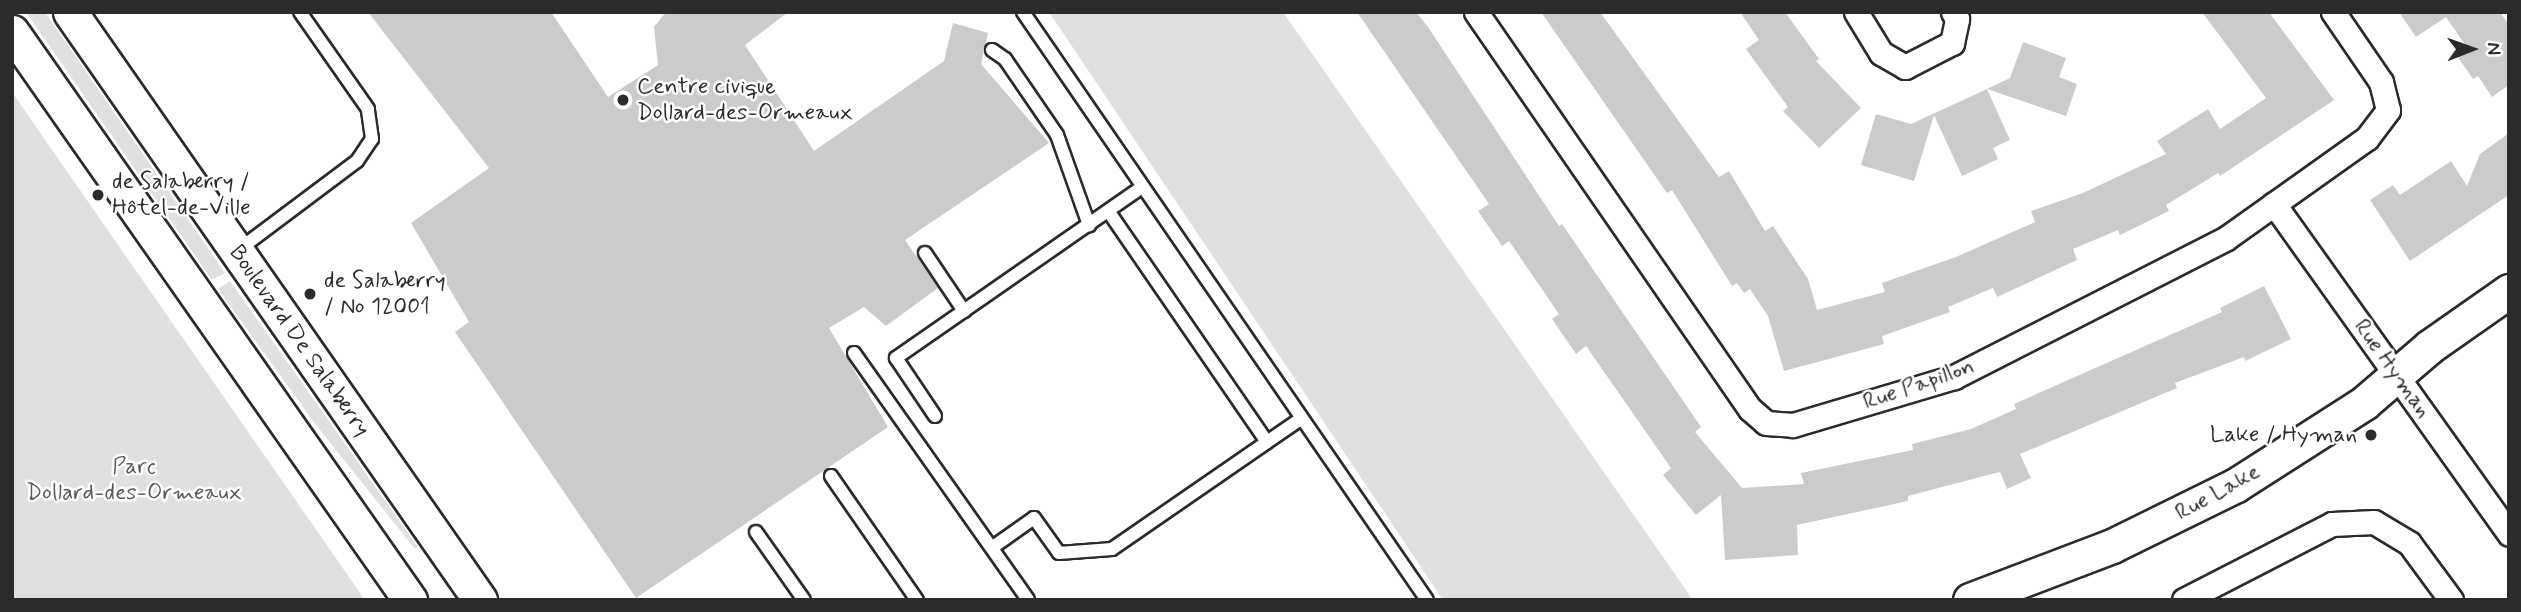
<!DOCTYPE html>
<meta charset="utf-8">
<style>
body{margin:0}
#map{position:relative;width:2521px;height:612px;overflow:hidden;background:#fff;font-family:Mynerve,sans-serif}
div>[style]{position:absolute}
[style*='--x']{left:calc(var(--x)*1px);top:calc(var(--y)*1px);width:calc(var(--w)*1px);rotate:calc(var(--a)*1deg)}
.green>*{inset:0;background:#e0e0e0}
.building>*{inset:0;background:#cbcbcb}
.roads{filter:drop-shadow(2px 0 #2b2b2b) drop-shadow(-2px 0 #2b2b2b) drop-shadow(0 2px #2b2b2b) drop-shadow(0 -2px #2b2b2b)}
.lane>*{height:12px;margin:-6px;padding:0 6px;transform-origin:6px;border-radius:6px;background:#fff}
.street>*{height:23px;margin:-11.5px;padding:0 11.5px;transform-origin:11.5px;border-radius:11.5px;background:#fff}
.secondary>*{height:33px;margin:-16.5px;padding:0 16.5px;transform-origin:16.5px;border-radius:16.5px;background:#fff}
.dots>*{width:19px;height:19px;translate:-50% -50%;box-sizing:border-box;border:4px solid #fff;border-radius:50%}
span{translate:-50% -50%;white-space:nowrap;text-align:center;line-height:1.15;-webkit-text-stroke:5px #fff;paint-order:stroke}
.poi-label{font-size:23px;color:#2b2b2b}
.left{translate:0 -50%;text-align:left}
.right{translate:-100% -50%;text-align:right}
.street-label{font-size:23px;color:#2b2b2b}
.park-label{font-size:23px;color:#585858}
.frame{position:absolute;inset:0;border:14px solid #2b2b2b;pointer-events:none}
.north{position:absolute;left:2437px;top:14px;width:70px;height:70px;-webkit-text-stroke:5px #fff;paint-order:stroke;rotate:89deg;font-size:19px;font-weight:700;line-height:28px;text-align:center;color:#2b2b2b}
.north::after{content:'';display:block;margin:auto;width:24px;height:32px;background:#2b2b2b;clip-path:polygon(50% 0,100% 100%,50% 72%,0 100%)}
</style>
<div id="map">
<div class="green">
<div style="clip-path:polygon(26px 12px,45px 12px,225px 273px,212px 280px)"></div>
<div style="clip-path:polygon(1049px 12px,1283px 12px,1693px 600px,1443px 600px)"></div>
<div style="clip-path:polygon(12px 92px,50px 147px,365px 600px,12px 600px)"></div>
<div style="clip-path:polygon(230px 281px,418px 547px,415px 549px,316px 425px,218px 289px)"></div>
</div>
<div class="building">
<div style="clip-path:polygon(368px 12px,551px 12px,608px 97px,658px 65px,654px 27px,666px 12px,788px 12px,745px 45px,814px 151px,944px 61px,953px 23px,988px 33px,981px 64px,1049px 143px,905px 240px,938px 288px,886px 326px,864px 307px,829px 328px,888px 427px,636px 598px,455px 332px,469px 322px,411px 223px,489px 168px)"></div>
<div style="clip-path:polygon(1357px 12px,1416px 12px,1428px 27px,1559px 226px,1562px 224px,1701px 427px,1695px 432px,1742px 488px,1804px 484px,1801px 473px,1913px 450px,1912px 444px,1971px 429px,2016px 409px,2014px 404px,2222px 312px,2220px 308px,2264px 286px,2291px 339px,2245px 361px,2244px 357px,2175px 383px,2177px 388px,2020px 454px,2031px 478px,2007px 489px,2000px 472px,1984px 476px,1908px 496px,1908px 501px,1797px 525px,1798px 555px,1725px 560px,1721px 495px,1696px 515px,1663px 475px,1671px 468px,1586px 346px,1576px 354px,1552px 319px,1559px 314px,1509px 241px,1502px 246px,1478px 211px,1489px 204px)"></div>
<div style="clip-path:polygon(1541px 12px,1600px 12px,1719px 177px,1729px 171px,1765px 231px,1773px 226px,1808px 279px,1817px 310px,1885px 292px,1882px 283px,1956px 257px,2035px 222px,2031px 211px,2083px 193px,2166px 154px,2157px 141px,2208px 109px,2220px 129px,2266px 98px,2202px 12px,2269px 12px,2334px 100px,2220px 176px,2218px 173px,2166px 205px,2169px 211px,2120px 235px,2118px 230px,2073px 249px,2077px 260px,1997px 297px,1993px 288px,1948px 307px,1950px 312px,1882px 336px,1884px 344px,1784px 371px,1768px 316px,1750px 289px,1744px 293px,1737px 283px,1732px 286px,1672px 190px,1667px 193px)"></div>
<div style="clip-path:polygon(1740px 12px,1785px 12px,1819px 59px,1816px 61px,1861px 108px,1819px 148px,1783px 111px,1788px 107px,1746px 49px,1759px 40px)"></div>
<div style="clip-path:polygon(2399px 12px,2500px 12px,2509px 25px,2509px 85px,2492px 97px,2478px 76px,2473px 79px,2457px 56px,2468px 49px,2446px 17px,2416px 37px)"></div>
<div style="clip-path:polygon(2023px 42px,2066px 58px,2059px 77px,2077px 84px,2066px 116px,1987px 89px,2010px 78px)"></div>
<div style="clip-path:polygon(1987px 89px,2010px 140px,1993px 148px,1998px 159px,1962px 176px,1934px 115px,1914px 181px,1861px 165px,1876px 114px,1911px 124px)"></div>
<div style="clip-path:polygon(2509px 133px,2509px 195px,2410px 261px,2370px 200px,2393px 185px,2400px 195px,2451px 161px,2467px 186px,2480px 154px)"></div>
</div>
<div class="roads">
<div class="lane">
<div style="--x:1023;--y:12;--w:713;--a:55.51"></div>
<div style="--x:992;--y:50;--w:16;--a:35"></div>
<div style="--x:1005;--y:59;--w:92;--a:55.6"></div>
<div style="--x:1057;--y:135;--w:96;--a:70.4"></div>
<div style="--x:237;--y:251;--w:150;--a:-36.9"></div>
<div style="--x:357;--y:161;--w:27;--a:-56"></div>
<div style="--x:372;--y:139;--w:30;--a:-98"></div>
<div style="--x:368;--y:109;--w:118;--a:-125"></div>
<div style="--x:925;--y:253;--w:70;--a:56.1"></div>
<div style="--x:854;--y:353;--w:302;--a:54.8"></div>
<div style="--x:935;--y:416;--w:70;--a:-123.9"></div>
<div style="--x:896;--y:358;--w:300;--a:-34.8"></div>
<div style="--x:1267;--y:442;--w:42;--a:-34.4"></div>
<div style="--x:831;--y:476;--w:151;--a:55.3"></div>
<div style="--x:756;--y:532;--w:83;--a:54.8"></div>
<div style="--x:993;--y:547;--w:50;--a:-35.3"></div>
<div style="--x:1034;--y:518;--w:43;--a:54.5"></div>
<div style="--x:1059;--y:553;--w:53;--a:-4.3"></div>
<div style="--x:1112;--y:549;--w:188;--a:-34.6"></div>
<div style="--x:1267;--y:442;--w:280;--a:-124.5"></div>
</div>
<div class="street">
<div style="--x:1476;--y:12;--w:482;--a:55.4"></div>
<div style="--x:1750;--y:409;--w:21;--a:41"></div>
<div style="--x:1766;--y:423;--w:27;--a:4"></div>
<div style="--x:1793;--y:425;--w:168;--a:-16.6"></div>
<div style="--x:1954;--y:377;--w:304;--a:-27"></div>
<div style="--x:2225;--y:239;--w:174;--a:-35.4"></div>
<div style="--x:2367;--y:138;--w:35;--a:-53"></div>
<div style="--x:2388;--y:110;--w:29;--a:-104"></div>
<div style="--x:2381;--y:82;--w:85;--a:-124.4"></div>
<div style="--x:1856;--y:12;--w:48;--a:58.6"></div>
<div style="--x:1881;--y:53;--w:28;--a:30"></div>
<div style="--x:1905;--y:67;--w:53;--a:-27.1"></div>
<div style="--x:1952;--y:43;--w:25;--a:-78"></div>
<div style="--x:1957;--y:19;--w:8;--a:-120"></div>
<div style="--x:2274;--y:204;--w:405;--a:54.5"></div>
<div style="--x:2184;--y:600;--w:166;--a:-27.2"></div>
<div style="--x:2332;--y:524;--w:42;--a:-2.7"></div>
<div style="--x:2374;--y:522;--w:41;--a:31"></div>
<div style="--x:2409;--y:543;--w:71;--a:53.6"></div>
</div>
<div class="secondary">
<div style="--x:70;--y:12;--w:717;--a:55.11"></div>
<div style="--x:12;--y:32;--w:694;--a:54.98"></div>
<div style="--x:1970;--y:600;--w:152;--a:-20.8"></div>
<div style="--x:2112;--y:546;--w:138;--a:-26.2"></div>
<div style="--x:2236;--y:485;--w:152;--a:-32.6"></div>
<div style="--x:2364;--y:403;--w:86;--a:-40.7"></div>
<div style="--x:2429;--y:347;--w:98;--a:-35"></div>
</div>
</div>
<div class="dots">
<div style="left:623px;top:100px;background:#2b2b2b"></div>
<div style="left:98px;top:195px;background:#2b2b2b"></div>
<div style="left:310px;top:294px;background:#2b2b2b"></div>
<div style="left:2371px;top:435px;background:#2b2b2b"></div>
</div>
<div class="poi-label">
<span class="left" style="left:637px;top:100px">Centre civique<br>Dollard-des-Ormeaux</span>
<span class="left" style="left:112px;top:195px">de Salaberry /<br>Hôtel-de-Ville</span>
<span class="left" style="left:324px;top:294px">de Salaberry<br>/ No 12001</span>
<span class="right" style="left:2357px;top:435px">Lake / Hyman</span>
</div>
<div class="street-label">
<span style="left:299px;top:341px;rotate:55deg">Boulevard De Salaberry</span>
<span style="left:2392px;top:369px;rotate:54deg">Rue Hyman</span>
<span style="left:1919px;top:385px;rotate:-19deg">Rue Papillon</span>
<span style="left:2218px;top:493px;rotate:-29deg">Rue Lake</span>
</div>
<div class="park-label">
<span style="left:134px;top:480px">Parc<br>Dollard-des-Ormeaux</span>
</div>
<div class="frame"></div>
<div class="north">N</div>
</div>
